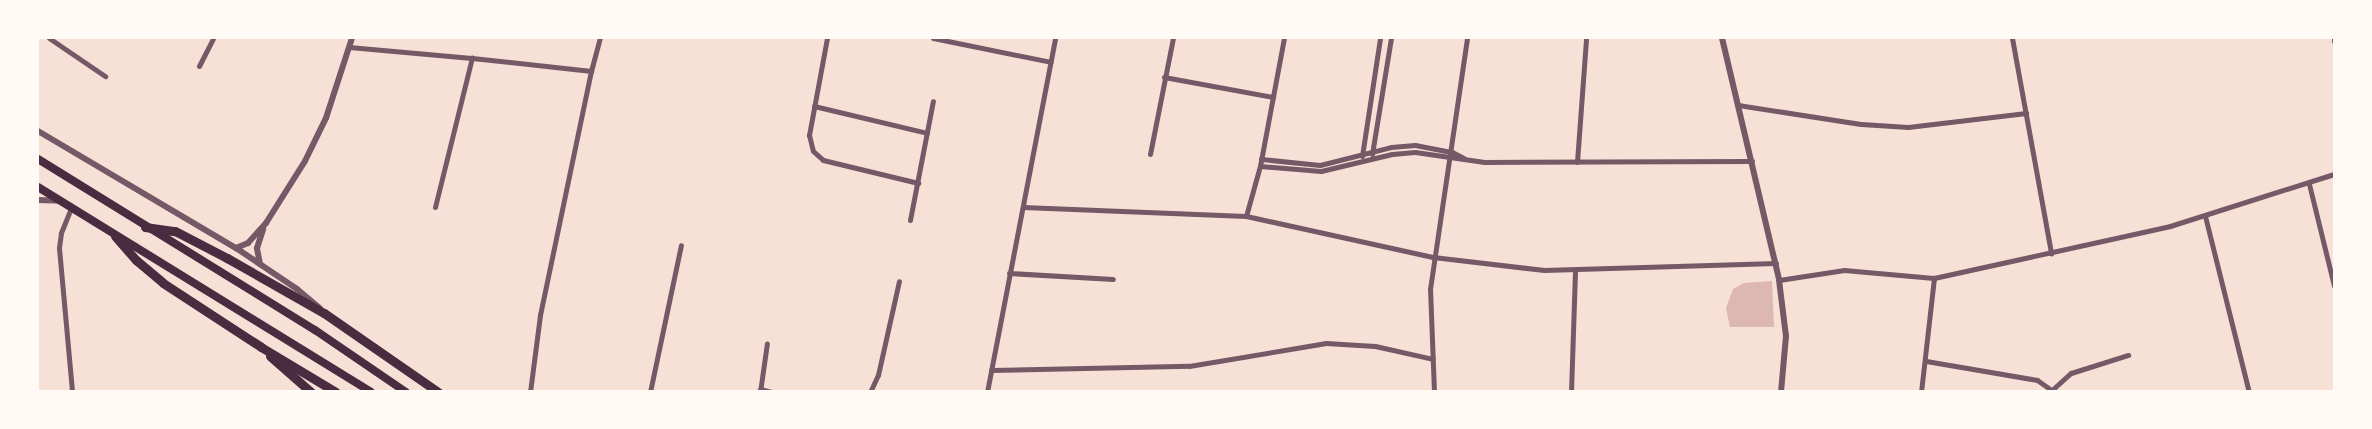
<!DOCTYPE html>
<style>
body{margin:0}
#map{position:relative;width:2372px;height:429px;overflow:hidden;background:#f7e1d7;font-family:"Titillium Web",sans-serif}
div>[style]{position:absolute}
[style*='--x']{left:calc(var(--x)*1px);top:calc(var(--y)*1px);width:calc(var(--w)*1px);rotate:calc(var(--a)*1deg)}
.water>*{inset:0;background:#dcb8b0}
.minor>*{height:5px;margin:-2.5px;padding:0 2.5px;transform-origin:2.5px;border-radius:2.5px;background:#755966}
.tertiary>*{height:6px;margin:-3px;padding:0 3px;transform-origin:3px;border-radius:3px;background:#755966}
.primary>*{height:8px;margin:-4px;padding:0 4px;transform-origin:4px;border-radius:4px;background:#4a2c40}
.motorway>*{height:9px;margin:-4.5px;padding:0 4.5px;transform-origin:4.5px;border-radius:4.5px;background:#4a2c40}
span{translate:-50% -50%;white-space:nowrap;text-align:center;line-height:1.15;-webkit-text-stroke:5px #fffaf5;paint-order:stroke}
.frame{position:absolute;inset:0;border:39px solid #fffaf5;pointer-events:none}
</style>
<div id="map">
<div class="water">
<div style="clip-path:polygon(1772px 281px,1774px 327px,1730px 327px,1726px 308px,1733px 289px,1744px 283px)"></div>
</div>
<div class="minor">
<div style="--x:49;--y:38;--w:68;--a:34.2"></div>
<div style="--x:827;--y:38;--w:99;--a:100.5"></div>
<div style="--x:809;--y:135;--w:16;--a:76"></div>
<div style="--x:813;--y:151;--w:13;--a:42"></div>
<div style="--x:823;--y:160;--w:98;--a:13.6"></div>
<div style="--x:933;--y:38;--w:120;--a:11.5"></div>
<div style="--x:2012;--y:38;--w:219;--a:79.7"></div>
<div style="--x:2334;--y:38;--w:3;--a:90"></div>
<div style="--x:349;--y:47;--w:123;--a:5.1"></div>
<div style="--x:199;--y:66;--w:31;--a:-63"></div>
<div style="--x:1164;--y:77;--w:111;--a:10.4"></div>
<div style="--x:1738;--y:105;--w:124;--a:8.8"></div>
<div style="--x:1861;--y:124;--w:47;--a:3.7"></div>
<div style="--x:1908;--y:127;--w:119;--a:-6.8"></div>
<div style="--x:814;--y:106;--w:116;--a:13.4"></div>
<div style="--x:1150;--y:154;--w:118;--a:-78.8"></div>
<div style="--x:1372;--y:154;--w:118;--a:-80.7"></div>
<div style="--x:1362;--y:156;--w:119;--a:-81.3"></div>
<div style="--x:1261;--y:159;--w:59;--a:5.8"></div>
<div style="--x:1320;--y:165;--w:73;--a:-14.2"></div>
<div style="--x:1391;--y:147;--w:24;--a:-5"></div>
<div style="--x:1415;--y:145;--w:38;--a:11"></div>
<div style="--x:1452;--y:152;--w:13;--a:27"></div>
<div style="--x:1577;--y:162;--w:124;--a:-85.8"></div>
<div style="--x:1260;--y:166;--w:61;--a:4.7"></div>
<div style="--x:1321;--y:171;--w:73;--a:-13.5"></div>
<div style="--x:1392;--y:154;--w:23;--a:-5"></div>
<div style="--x:1415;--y:152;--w:70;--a:8.2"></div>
<div style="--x:1484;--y:162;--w:268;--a:-0.2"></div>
<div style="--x:2309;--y:184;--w:105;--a:76.2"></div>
<div style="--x:435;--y:207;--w:154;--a:-76.1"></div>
<div style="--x:472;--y:58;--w:120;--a:6.2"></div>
<div style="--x:591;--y:71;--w:34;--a:-75"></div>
<div style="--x:1023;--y:207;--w:223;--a:2.3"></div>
<div style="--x:1246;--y:216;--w:52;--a:-74.4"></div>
<div style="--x:1260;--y:166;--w:130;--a:-79.4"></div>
<div style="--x:71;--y:208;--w:27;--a:112"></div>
<div style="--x:61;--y:233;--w:15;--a:98"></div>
<div style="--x:59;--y:248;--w:145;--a:84.8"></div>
<div style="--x:1246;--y:216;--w:191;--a:12.4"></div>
<div style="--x:1433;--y:257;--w:112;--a:6.7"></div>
<div style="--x:1544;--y:270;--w:232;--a:-1.7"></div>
<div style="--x:2205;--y:216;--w:181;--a:76"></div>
<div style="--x:910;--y:220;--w:121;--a:-79.1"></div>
<div style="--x:1009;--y:273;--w:104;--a:3.3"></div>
<div style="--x:1779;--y:280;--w:66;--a:-8.7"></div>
<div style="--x:1844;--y:270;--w:90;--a:5.1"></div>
<div style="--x:1926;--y:361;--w:113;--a:9.7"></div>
<div style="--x:2037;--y:380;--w:21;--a:35"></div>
<div style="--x:991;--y:370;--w:198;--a:-1.2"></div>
<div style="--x:1189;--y:366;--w:139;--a:-9.5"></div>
<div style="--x:1326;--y:343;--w:49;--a:3.5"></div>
<div style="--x:1375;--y:346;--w:59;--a:12.6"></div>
<div style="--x:760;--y:389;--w:12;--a:14"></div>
<div style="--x:2053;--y:389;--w:24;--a:-42"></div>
<div style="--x:2071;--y:373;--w:60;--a:-17.5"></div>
<div style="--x:530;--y:392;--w:78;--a:-82.6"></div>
<div style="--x:540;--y:315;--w:249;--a:-78.2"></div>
<div style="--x:650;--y:392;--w:150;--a:-78.1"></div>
<div style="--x:760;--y:392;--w:49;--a:-81.9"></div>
<div style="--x:870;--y:392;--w:19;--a:-65"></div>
<div style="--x:878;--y:375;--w:96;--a:-77.4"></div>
<div style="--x:987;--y:392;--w:360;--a:-79.1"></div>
<div style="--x:1434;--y:392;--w:103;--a:-92.2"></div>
<div style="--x:1430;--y:289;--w:254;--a:-81.6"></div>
<div style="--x:1571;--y:392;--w:121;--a:-88.1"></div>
<div style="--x:1921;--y:392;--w:115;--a:-83.5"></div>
<div style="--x:1934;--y:278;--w:242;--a:-12.4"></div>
<div style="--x:2170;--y:226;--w:172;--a:-17.6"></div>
</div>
<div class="tertiary">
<div style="--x:1722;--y:38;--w:249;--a:76.7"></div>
<div style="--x:1779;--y:280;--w:56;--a:82.9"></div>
<div style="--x:1786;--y:336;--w:56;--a:95.1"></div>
<div style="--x:38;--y:131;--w:230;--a:30.6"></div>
<div style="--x:236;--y:248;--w:73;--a:33.9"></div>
<div style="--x:297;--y:289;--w:30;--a:40"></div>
<div style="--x:38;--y:200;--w:23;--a:2"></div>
<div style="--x:236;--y:248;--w:13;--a:-23"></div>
<div style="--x:248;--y:243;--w:27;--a:-48"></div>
<div style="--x:266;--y:223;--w:73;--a:-57.8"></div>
<div style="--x:305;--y:161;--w:48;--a:-64"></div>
<div style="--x:326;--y:118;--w:84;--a:-72"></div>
<div style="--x:260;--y:264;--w:16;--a:-101"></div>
<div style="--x:257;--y:248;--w:20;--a:-72"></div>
</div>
<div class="primary">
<div style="--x:38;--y:159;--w:326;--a:31.7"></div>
<div style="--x:315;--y:330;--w:110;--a:34.3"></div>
<div style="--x:38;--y:187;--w:391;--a:31.6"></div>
</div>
<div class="motorway">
<div style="--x:145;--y:227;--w:30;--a:8"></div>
<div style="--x:175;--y:231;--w:59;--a:27.4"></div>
<div style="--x:227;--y:258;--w:112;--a:29.6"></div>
<div style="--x:324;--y:313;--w:139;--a:34.7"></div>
<div style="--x:115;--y:236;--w:32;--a:49"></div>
<div style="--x:136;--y:260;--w:35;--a:40"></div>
<div style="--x:163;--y:283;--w:117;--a:33.1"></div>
<div style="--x:261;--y:347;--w:87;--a:31"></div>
<div style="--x:270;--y:356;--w:55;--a:41.3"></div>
</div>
<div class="frame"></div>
</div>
